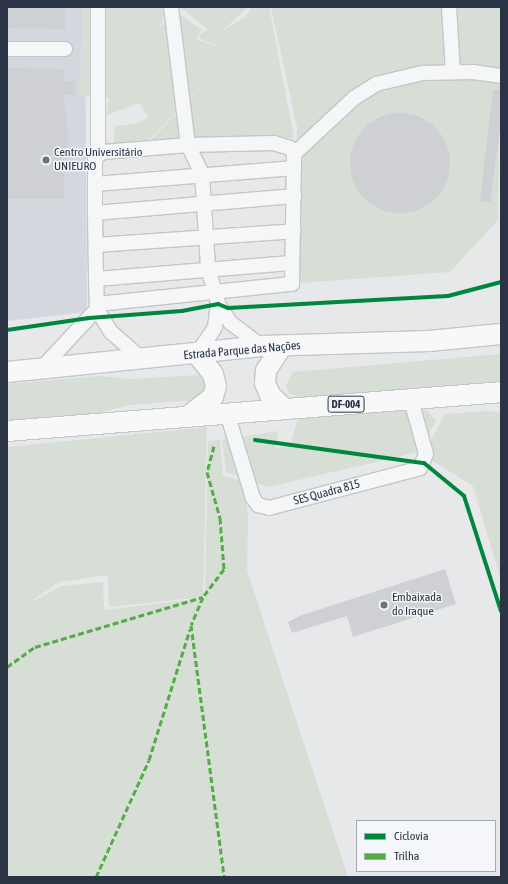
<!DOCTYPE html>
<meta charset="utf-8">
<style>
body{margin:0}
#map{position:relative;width:508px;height:884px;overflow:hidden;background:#e6e8ea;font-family:"Asap Condensed",sans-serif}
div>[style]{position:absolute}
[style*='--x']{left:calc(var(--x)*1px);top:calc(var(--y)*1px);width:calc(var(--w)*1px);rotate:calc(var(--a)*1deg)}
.built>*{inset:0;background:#d4d7dd}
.green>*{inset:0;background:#d6ded6}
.building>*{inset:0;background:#ced0d3}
.round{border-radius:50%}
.roads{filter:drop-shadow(1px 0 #c4c6c8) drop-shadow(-1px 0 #c4c6c8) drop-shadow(0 1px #c4c6c8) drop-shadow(0 -1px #c4c6c8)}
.minor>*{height:14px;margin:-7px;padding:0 7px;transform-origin:7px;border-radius:7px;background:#f5f6f7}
.highway>*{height:20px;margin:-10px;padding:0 10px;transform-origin:10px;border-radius:10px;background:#f8f8f8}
.quiet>*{height:3px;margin-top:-1.5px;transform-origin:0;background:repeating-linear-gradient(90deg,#54ac47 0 6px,transparent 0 9px)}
.cycleway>*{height:4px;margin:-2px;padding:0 2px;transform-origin:2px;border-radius:2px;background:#00873e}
.dots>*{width:11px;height:11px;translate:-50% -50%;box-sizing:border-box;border:2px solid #f4f6f9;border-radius:50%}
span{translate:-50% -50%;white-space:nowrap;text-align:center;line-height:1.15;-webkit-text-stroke:3px #f4f6f9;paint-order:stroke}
.shield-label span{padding:1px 3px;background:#f4f6f9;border:1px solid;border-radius:3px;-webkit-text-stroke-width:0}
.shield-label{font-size:11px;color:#2b3445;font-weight:700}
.poi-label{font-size:12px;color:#2b3445}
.left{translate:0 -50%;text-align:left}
.street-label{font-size:12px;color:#2b3445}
.frame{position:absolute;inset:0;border:8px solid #2b3445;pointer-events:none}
.legend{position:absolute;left:356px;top:820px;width:140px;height:52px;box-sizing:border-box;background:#f4f6f9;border:1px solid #a4a8b1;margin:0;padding:5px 7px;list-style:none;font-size:12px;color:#2b3445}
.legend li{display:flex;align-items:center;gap:8px;height:20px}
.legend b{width:20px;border:1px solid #a4a8b1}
</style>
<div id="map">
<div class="built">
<div style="clip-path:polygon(7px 7px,85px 7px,87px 312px,7px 321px)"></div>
</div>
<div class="green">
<div style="clip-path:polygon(82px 7px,174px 7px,166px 9px,160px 27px,179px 14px,202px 30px,196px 39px,229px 51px,198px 38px,204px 31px,210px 31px,180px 7px,248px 7px,221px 32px,245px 17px,252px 7px,269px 7px,294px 138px,147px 144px,226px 61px,148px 141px,113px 145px,115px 126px,136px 124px,148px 118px,140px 103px,106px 115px,109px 98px,80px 96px)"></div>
<div style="clip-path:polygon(271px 7px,501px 7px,498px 220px,450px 272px,299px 283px,297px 127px)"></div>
<div style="clip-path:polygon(501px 354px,501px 381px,302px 398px,289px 393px,286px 385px,293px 372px)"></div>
<div style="clip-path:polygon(198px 375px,206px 382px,206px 391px,197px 400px,129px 405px,98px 413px,7px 421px,7px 384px,100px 376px,131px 379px)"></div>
<div style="clip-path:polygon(427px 410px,436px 421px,419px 452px,268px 487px,226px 472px,222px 440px,278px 431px,275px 448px,290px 446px,299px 415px)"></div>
<div style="clip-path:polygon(489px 411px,501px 413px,501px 580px,473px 486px,433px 461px,430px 442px,445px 414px)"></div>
<div style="clip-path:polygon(207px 427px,203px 597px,109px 607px,108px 575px,59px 582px,26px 605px,62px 586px,103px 582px,104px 610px,205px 598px,208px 441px,220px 440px,223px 476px,243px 481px,248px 517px,247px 571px,348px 877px,7px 877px,7px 447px)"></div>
</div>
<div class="building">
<div style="clip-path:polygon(7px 7px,65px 7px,65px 29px,7px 28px)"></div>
<div style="clip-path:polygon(7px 68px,64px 69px,64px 81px,76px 81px,76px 95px,63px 95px,69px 136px,60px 173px,64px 173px,64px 199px,7px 199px)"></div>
<div style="clip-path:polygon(493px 90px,501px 90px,501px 122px,490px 202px,480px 202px)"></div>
<div class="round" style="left:350px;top:113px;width:100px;height:100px"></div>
<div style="clip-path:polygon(445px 569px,456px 604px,353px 637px,347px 616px,292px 633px,288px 622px,302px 615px)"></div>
</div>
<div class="roads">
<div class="minor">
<div style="--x:171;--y:7;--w:139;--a:83"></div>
<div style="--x:188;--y:145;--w:32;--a:64"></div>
<div style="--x:202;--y:174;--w:94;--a:86.3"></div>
<div style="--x:208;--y:268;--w:37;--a:74"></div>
<div style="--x:218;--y:304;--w:23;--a:56"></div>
<div style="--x:231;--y:323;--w:39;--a:37"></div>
<div style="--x:449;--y:7;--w:65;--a:86.5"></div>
<div style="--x:7;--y:49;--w:58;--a:0"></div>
<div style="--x:98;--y:154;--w:147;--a:-90"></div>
<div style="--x:294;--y:154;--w:82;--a:-43"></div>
<div style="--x:354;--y:98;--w:26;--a:-32"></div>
<div style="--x:376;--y:84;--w:47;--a:-13.4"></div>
<div style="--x:422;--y:73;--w:51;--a:-1.1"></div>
<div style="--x:473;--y:72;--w:28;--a:8"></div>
<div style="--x:95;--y:184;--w:200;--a:-4.6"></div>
<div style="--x:95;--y:213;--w:200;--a:-4.9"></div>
<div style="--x:96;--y:245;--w:198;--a:-4"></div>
<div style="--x:96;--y:279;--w:195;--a:-4.7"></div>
<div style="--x:97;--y:304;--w:196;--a:-5.9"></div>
<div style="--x:292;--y:284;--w:130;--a:-89.1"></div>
<div style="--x:294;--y:154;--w:7;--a:-124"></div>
<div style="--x:290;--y:148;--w:17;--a:-163"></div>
<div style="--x:274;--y:143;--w:86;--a:178.7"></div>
<div style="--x:188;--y:145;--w:85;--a:175.3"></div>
<div style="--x:103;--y:152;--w:10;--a:143"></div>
<div style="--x:95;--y:158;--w:55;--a:90"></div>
<div style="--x:95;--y:213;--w:66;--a:89.1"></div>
<div style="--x:96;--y:279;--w:25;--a:88"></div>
<div style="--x:97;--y:304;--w:5;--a:90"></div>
<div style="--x:97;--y:309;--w:27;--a:59"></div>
<div style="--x:111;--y:332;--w:41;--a:41.1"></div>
<div style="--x:197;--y:354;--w:32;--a:-56"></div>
<div style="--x:215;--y:327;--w:23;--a:-83"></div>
<div style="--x:41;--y:369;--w:82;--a:-47"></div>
<div style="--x:227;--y:413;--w:89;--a:73"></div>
<div style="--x:253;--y:498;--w:9;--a:54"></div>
<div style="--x:258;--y:505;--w:11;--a:15"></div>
<div style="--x:269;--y:508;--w:156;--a:-14.8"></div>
<div style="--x:420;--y:468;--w:15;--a:-67"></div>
<div style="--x:426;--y:454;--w:56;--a:-105.5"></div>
</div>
<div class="highway">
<div style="--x:282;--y:346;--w:30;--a:123"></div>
<div style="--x:266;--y:371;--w:12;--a:95"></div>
<div style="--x:265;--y:383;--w:13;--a:67"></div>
<div style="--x:270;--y:395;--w:19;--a:43"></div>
<div style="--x:7;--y:372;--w:256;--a:-5.8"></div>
<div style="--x:262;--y:346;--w:167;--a:-1.7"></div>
<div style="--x:429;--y:341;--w:72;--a:-5.6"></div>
<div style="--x:191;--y:414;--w:28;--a:-38"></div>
<div style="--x:213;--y:397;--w:11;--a:-75"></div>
<div style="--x:216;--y:386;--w:12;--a:-104"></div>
<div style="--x:213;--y:374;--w:26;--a:-129"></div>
<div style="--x:7;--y:431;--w:496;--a:-4.5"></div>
</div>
</div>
<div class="quiet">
<div style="--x:214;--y:446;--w:27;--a:105"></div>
<div style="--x:207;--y:472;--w:48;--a:74.2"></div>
<div style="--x:220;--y:518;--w:51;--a:85.5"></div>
<div style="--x:224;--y:569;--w:35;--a:127"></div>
<div style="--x:203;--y:597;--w:30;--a:113"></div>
<div style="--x:191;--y:625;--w:254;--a:82.5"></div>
<div style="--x:7;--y:667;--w:34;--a:-36"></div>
<div style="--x:35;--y:647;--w:175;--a:-16.6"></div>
<div style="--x:96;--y:877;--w:128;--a:-65.6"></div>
<div style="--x:149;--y:760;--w:137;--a:-72.6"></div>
</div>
<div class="cycleway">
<div style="--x:7;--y:330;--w:83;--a:-8.3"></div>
<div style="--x:89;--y:318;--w:93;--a:-4.3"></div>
<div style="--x:182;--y:311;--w:37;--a:-11"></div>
<div style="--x:218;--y:304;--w:11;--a:22"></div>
<div style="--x:228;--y:308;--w:220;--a:-3.1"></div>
<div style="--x:448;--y:296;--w:55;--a:-14.8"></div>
<div style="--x:255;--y:440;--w:171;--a:7.8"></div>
<div style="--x:424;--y:463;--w:52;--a:39.5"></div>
<div style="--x:464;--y:496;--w:121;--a:72.2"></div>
</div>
<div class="dots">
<div style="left:46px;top:160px;background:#6c737f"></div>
<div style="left:384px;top:605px;background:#6c737f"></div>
</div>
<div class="shield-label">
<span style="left:346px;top:404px">DF-004</span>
</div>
<div class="poi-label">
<span class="left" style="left:54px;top:160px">Centro Universitário<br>UNIEURO</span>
<span class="left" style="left:392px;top:605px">Embaixada<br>do Iraque</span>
</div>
<div class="street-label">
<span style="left:242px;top:351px;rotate:-5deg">Estrada Parque das Nações</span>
<span style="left:327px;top:493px;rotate:-15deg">SES Quadra 815</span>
</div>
<div class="frame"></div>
<ul class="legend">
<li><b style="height:5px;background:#00873e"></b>Ciclovia</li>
<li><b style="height:5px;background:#54ac47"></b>Trilha</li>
</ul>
</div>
